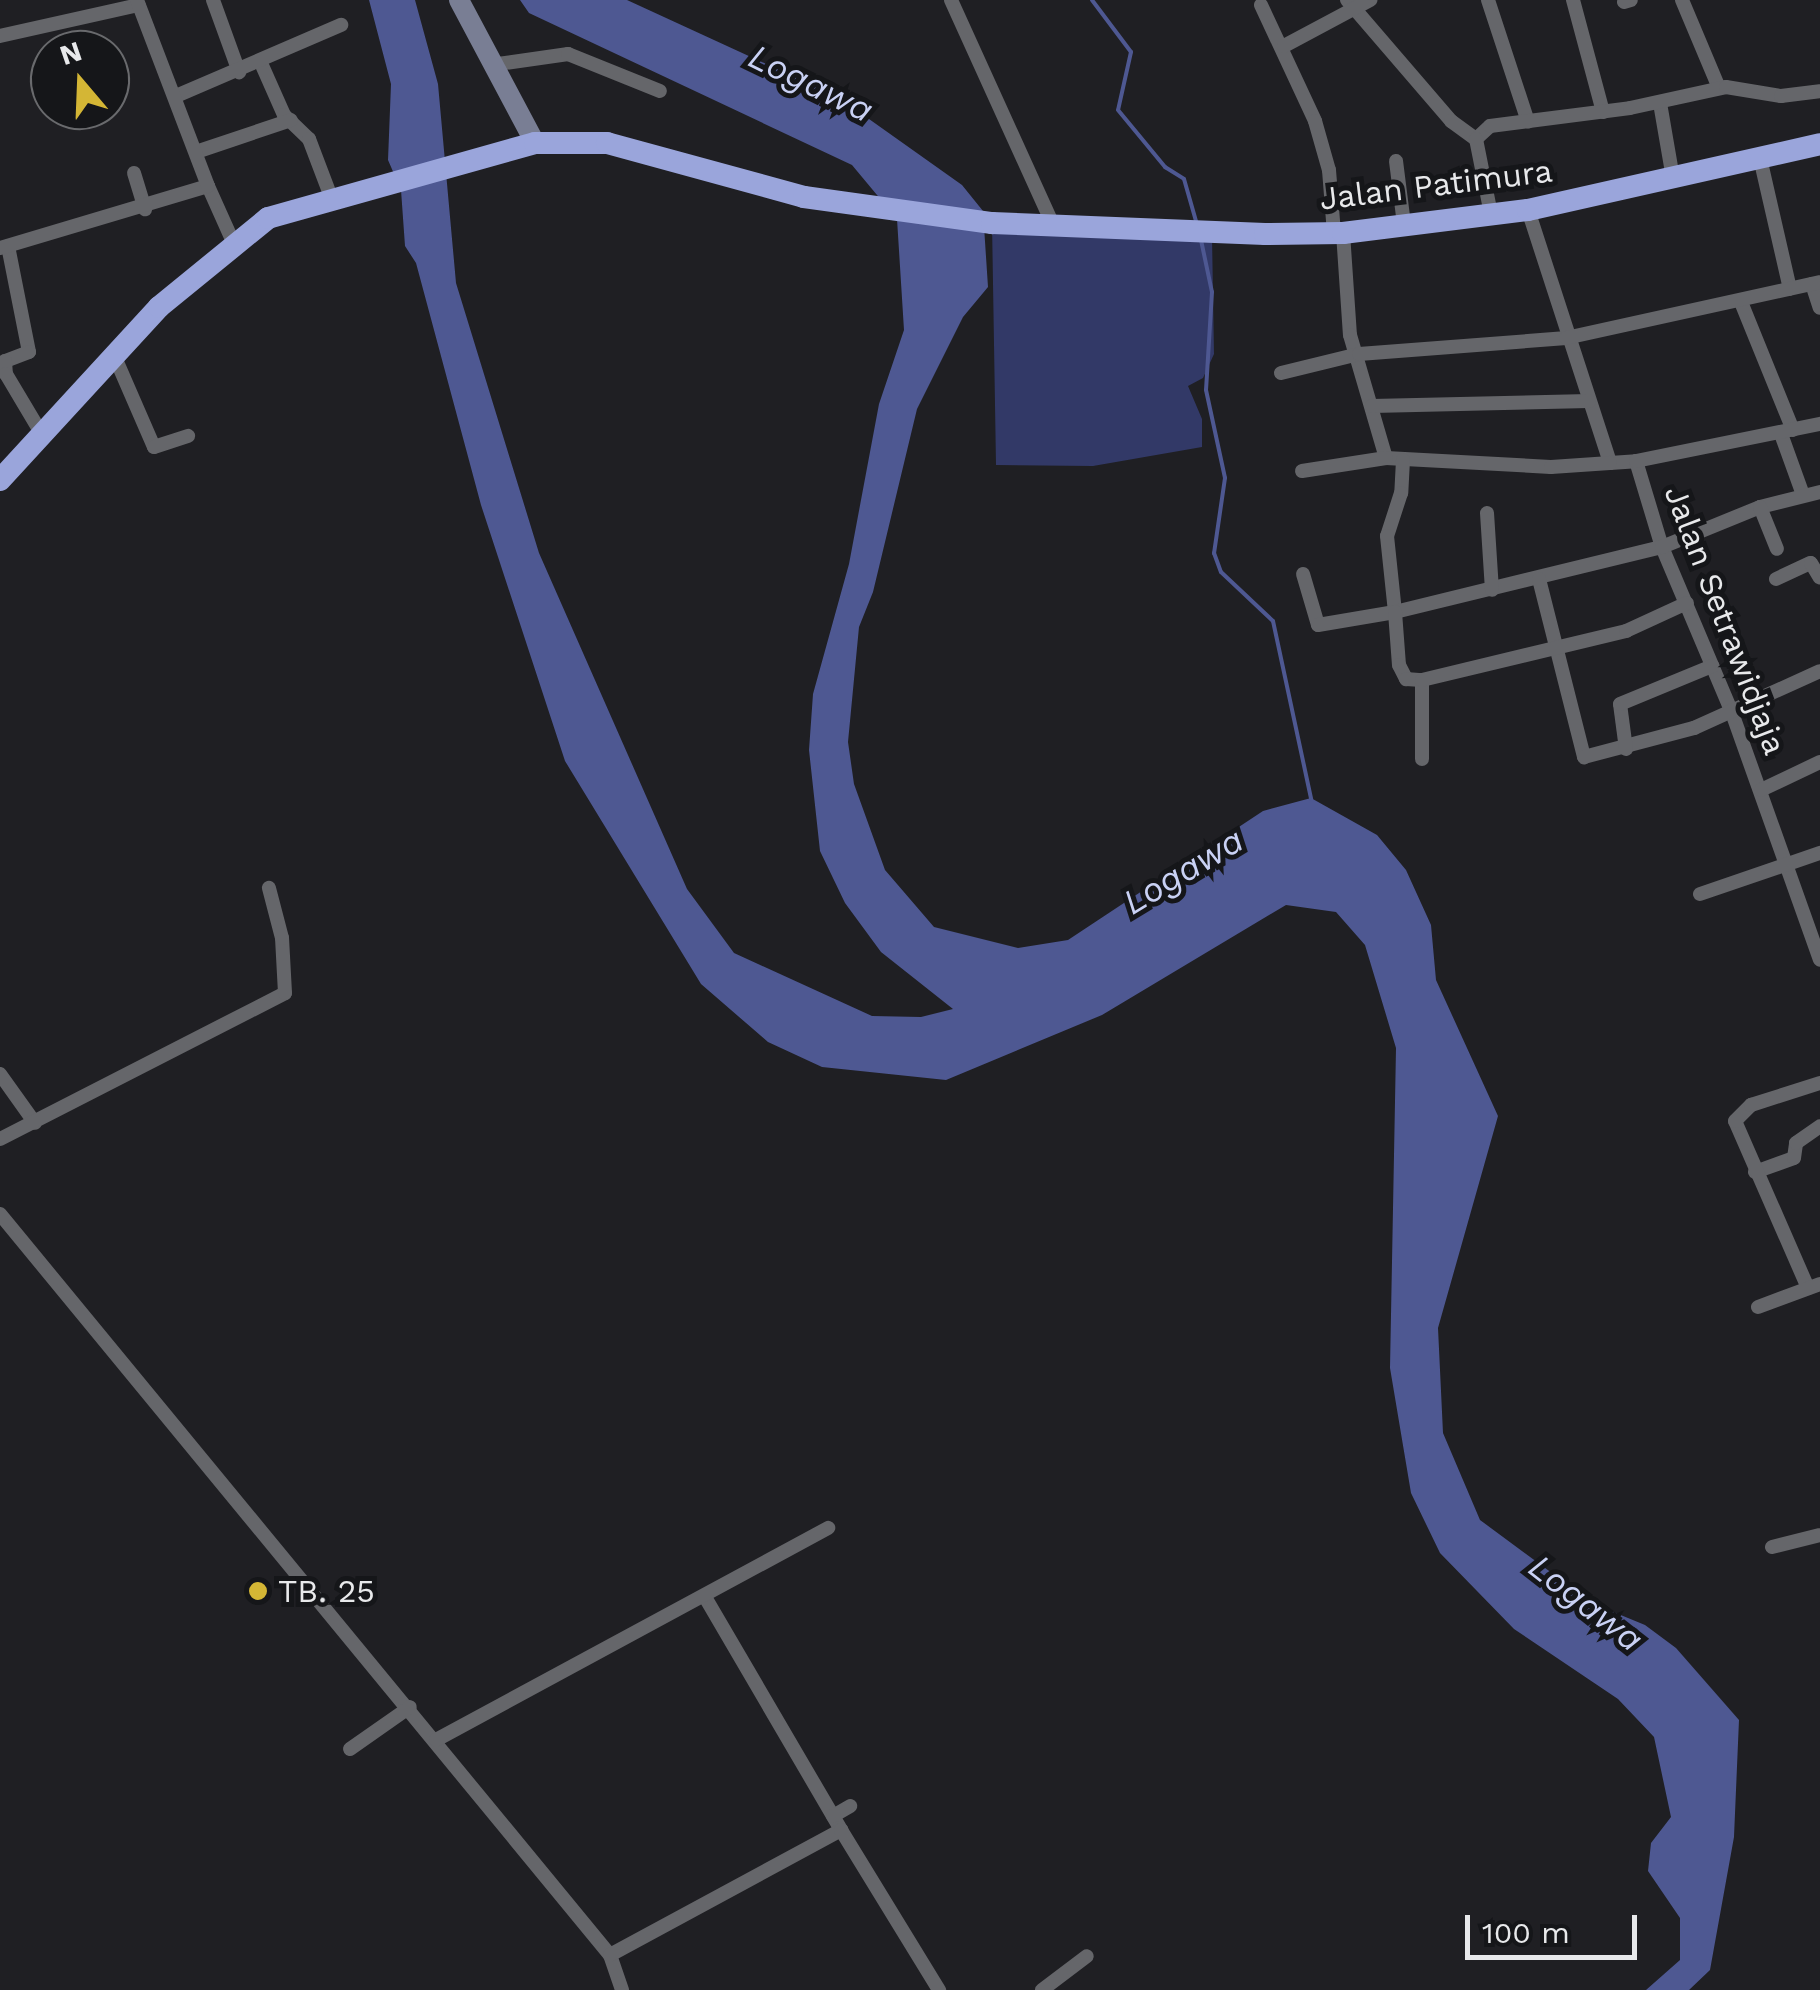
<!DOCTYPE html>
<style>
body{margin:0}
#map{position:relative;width:1820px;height:1990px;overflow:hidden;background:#1f1f23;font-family:"Work Sans",sans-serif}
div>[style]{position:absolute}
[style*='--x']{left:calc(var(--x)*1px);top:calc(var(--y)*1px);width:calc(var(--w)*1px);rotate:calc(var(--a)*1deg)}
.green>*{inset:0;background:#323967}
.water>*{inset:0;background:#4e5892}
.stream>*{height:4px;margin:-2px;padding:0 2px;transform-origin:2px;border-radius:2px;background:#4e5892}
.minor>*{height:14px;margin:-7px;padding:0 7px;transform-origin:7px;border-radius:7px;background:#65666a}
.secondary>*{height:20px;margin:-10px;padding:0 10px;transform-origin:10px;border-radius:10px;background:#797e94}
.trunk>*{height:22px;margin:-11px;padding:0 11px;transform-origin:11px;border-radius:11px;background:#9aa5db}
.dots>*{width:28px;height:28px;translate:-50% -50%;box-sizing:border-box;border:5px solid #151619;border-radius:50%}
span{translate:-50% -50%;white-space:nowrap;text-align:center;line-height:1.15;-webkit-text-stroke:10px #151619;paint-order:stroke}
.street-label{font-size:32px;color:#e8e9eb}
.poi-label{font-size:32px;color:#e8e9eb}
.left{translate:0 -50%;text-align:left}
.water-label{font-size:35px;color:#c9d1f4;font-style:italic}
.north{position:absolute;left:30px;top:30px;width:100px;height:100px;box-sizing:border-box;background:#151619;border:2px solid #696a6d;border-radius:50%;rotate:341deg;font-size:28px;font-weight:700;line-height:40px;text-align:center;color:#e8e9eb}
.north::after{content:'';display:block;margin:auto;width:35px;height:45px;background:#d4b635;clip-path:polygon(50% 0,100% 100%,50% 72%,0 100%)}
.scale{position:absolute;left:1465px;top:1915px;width:172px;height:45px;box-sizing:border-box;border:5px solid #e8e9eb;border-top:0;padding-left:12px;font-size:30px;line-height:35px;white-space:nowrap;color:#e8e9eb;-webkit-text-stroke:8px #151619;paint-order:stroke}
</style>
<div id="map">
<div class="green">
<div style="clip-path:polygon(992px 223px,1212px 236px,1214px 354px,1203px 378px,1188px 386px,1202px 419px,1202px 447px,1093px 466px,996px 465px)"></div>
</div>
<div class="water">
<div style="clip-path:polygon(369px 0,415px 0,438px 84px,456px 283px,539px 553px,687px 889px,734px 953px,872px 1016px,921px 1017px,953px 1009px,881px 952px,845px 903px,820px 851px,809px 750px,813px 694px,849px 564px,879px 404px,904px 330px,897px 219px,852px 165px,529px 13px,520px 0,627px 0,838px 97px,962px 185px,983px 211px,988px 287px,963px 317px,917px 409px,873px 592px,859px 627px,848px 742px,854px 784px,885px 870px,934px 927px,1018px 948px,1068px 940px,1263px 811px,1311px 798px,1377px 835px,1406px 870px,1431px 925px,1436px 980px,1498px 1116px,1438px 1328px,1443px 1433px,1480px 1520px,1594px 1604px,1645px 1625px,1676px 1648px,1739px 1720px,1734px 1837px,1710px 1970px,1689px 1990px,1646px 1990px,1680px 1960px,1680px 1918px,1648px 1871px,1651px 1843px,1671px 1817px,1654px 1737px,1618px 1699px,1514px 1629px,1440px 1553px,1411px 1493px,1390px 1368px,1396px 1048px,1365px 945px,1336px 912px,1286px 905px,1102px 1015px,946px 1080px,822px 1067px,768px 1042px,701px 984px,565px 761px,481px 505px,416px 263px,405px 246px,401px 190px,388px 160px,391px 84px)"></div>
</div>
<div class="stream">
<div style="--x:1092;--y:0;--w:65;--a:53.1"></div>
<div style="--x:1131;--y:52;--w:59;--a:102.6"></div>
<div style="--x:1118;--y:110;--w:74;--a:50.5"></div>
<div style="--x:1165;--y:167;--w:22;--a:32"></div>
<div style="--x:1184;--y:179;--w:44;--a:74.1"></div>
<div style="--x:1201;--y:240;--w:53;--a:78.1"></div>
<div style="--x:1212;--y:292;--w:98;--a:93.5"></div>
<div style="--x:1206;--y:390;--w:90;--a:77.8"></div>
<div style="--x:1225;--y:478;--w:76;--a:98.3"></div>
<div style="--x:1214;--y:553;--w:20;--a:70"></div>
<div style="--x:1221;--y:572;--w:71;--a:43.3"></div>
<div style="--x:1273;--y:621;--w:182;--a:77.9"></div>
</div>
<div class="minor">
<div style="--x:213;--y:0;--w:77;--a:70.1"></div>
<div style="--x:951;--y:0;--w:249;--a:65.6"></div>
<div style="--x:1347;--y:0;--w:160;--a:49.3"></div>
<div style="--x:1451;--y:121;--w:31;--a:36"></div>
<div style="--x:1488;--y:0;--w:128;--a:71.8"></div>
<div style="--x:1573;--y:0;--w:116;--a:75"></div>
<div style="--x:1682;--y:0;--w:95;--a:67.2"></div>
<div style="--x:1624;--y:2;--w:7;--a:-16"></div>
<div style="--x:1261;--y:5;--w:128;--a:65"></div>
<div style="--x:1315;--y:121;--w:51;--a:74.1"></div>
<div style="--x:1329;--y:170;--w:63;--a:85.5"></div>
<div style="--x:0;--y:36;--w:142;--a:-12.6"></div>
<div style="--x:1284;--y:46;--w:98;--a:-28.1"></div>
<div style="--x:261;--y:63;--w:57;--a:66.1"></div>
<div style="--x:284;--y:115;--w:35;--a:44"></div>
<div style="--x:309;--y:139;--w:62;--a:69.2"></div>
<div style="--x:498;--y:64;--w:71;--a:-8.1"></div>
<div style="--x:568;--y:54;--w:99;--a:21.9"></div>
<div style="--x:176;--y:96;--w:180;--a:-23.3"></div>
<div style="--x:1660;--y:103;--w:76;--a:80.2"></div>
<div style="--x:1476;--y:139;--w:19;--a:-43"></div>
<div style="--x:1490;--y:126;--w:141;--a:-7.3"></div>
<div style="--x:1630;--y:108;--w:98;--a:-12.3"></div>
<div style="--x:1726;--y:87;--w:56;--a:9.3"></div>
<div style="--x:1781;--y:96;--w:39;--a:-7"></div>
<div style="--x:1476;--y:139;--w:76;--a:78.7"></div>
<div style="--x:196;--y:152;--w:100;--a:-18.6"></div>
<div style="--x:1760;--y:158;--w:134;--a:77.1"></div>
<div style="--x:1396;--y:161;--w:64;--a:82.8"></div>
<div style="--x:134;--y:173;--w:38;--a:73"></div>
<div style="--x:208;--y:186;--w:61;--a:65.9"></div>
<div style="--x:1528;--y:210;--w:266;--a:72"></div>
<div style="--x:1610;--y:463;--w:26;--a:-4"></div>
<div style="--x:1636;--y:461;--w:90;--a:73.2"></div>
<div style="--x:1662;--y:547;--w:177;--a:67.1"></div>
<div style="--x:1731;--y:710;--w:265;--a:70.4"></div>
<div style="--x:1343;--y:233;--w:102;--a:86.1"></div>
<div style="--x:1350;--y:335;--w:128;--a:73.7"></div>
<div style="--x:1386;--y:458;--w:165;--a:3.1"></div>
<div style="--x:1551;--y:467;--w:59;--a:-3.9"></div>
<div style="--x:8;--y:246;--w:108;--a:78.8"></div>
<div style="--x:29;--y:352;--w:26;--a:159"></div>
<div style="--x:5;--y:361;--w:13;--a:86"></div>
<div style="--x:6;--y:374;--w:72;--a:59.2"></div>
<div style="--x:0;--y:248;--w:217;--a:-16.6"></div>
<div style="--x:208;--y:186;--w:199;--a:-110.9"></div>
<div style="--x:1812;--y:284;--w:25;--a:72"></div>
<div style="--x:1741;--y:302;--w:138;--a:67.9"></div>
<div style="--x:114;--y:355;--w:100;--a:66.5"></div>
<div style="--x:154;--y:447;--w:36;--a:-18"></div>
<div style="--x:1281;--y:373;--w:80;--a:-13.7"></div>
<div style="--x:1359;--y:354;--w:208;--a:-4.4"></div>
<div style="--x:1566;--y:338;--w:260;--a:-12.4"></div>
<div style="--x:1372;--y:406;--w:217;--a:-1.3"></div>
<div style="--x:1781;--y:434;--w:62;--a:70.1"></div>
<div style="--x:1403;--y:460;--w:33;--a:93"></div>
<div style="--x:1401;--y:493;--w:45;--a:108"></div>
<div style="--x:1387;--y:536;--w:76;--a:84"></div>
<div style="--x:1395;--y:612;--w:275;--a:-13.7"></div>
<div style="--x:1662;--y:547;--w:106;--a:-22.2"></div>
<div style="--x:1760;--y:507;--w:62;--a:-14"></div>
<div style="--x:1636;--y:461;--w:188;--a:-11.4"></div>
<div style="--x:1302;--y:471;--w:85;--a:-8.8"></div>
<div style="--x:1760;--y:507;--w:45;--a:68"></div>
<div style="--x:1487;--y:513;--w:77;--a:86.3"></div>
<div style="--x:1303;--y:574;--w:53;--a:73.6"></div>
<div style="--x:1318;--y:625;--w:78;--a:-9.6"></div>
<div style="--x:1395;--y:612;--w:53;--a:85.7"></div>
<div style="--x:1399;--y:665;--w:16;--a:63"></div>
<div style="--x:1406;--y:679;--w:16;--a:4"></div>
<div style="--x:1422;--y:680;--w:79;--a:90"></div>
<div style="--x:1539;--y:579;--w:184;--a:75.8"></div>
<div style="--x:1584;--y:757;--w:114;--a:-14.8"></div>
<div style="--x:1694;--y:728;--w:138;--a:-24.3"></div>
<div style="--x:1776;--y:579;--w:38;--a:-25"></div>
<div style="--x:1811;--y:563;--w:17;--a:59"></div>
<div style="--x:1422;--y:680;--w:210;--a:-13.5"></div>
<div style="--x:1626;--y:631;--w:67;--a:-24.7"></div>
<div style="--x:1626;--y:749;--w:45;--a:-97.6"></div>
<div style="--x:1620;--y:704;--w:100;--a:-22.4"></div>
<div style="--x:1761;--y:790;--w:65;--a:-25.4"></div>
<div style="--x:1700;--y:894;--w:127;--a:-18.9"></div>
<div style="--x:0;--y:1074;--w:60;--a:54.5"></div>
<div style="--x:0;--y:1139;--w:320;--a:-27.1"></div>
<div style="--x:285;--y:993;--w:55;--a:-93.1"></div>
<div style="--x:282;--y:938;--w:52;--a:-104.6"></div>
<div style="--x:1755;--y:1172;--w:41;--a:-19.7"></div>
<div style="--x:1794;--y:1158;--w:15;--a:-82"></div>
<div style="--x:1796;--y:1143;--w:29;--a:-35"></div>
<div style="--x:0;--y:1214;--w:960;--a:50.54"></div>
<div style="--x:610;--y:1955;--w:37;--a:71"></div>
<div style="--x:1808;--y:1288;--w:182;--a:-113.6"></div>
<div style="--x:1735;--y:1121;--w:23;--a:-45"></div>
<div style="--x:1751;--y:1105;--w:72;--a:-17.7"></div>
<div style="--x:1758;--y:1307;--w:66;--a:-20.4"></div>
<div style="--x:1772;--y:1547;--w:49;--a:-14"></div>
<div style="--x:705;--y:1597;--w:270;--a:59.7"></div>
<div style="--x:436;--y:1740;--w:446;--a:-28.4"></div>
<div style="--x:350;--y:1749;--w:73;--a:-35"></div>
<div style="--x:833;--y:1816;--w:20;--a:-30"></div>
<div style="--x:610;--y:1955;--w:263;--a:-28.4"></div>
<div style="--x:841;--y:1830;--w:188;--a:58.5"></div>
<div style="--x:1042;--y:1990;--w:56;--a:-37.1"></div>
</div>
<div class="secondary">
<div style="--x:459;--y:0;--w:162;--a:62"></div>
</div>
<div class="trunk">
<div style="--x:0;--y:480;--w:235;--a:-47.4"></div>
<div style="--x:159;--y:307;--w:141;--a:-39.2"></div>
<div style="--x:268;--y:218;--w:277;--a:-15.7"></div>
<div style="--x:535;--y:143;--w:72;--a:0"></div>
<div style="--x:607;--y:143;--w:204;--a:15.3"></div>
<div style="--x:804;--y:197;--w:190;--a:7.9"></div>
<div style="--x:992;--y:223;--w:273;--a:2.3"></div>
<div style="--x:1265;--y:234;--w:78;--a:-0.7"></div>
<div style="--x:1343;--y:233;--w:186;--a:-7.1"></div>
<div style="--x:1528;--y:210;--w:299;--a:-12.7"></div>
</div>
<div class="dots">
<div style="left:258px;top:1591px;background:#d4b635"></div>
</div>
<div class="street-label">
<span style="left:1436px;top:185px;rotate:-7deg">Jalan Patimura</span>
<span style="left:1725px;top:620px;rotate:69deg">Jalan Setrawidjaja</span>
</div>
<div class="poi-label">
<span class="left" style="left:278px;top:1591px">TB. 25</span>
</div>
<div class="water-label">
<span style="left:811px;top:83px;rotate:26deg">Logawa</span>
<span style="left:1183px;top:871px;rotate:-31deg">Logawa</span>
<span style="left:1586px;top:1603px;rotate:38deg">Logawa</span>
</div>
<div class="north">N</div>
<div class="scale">100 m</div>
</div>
